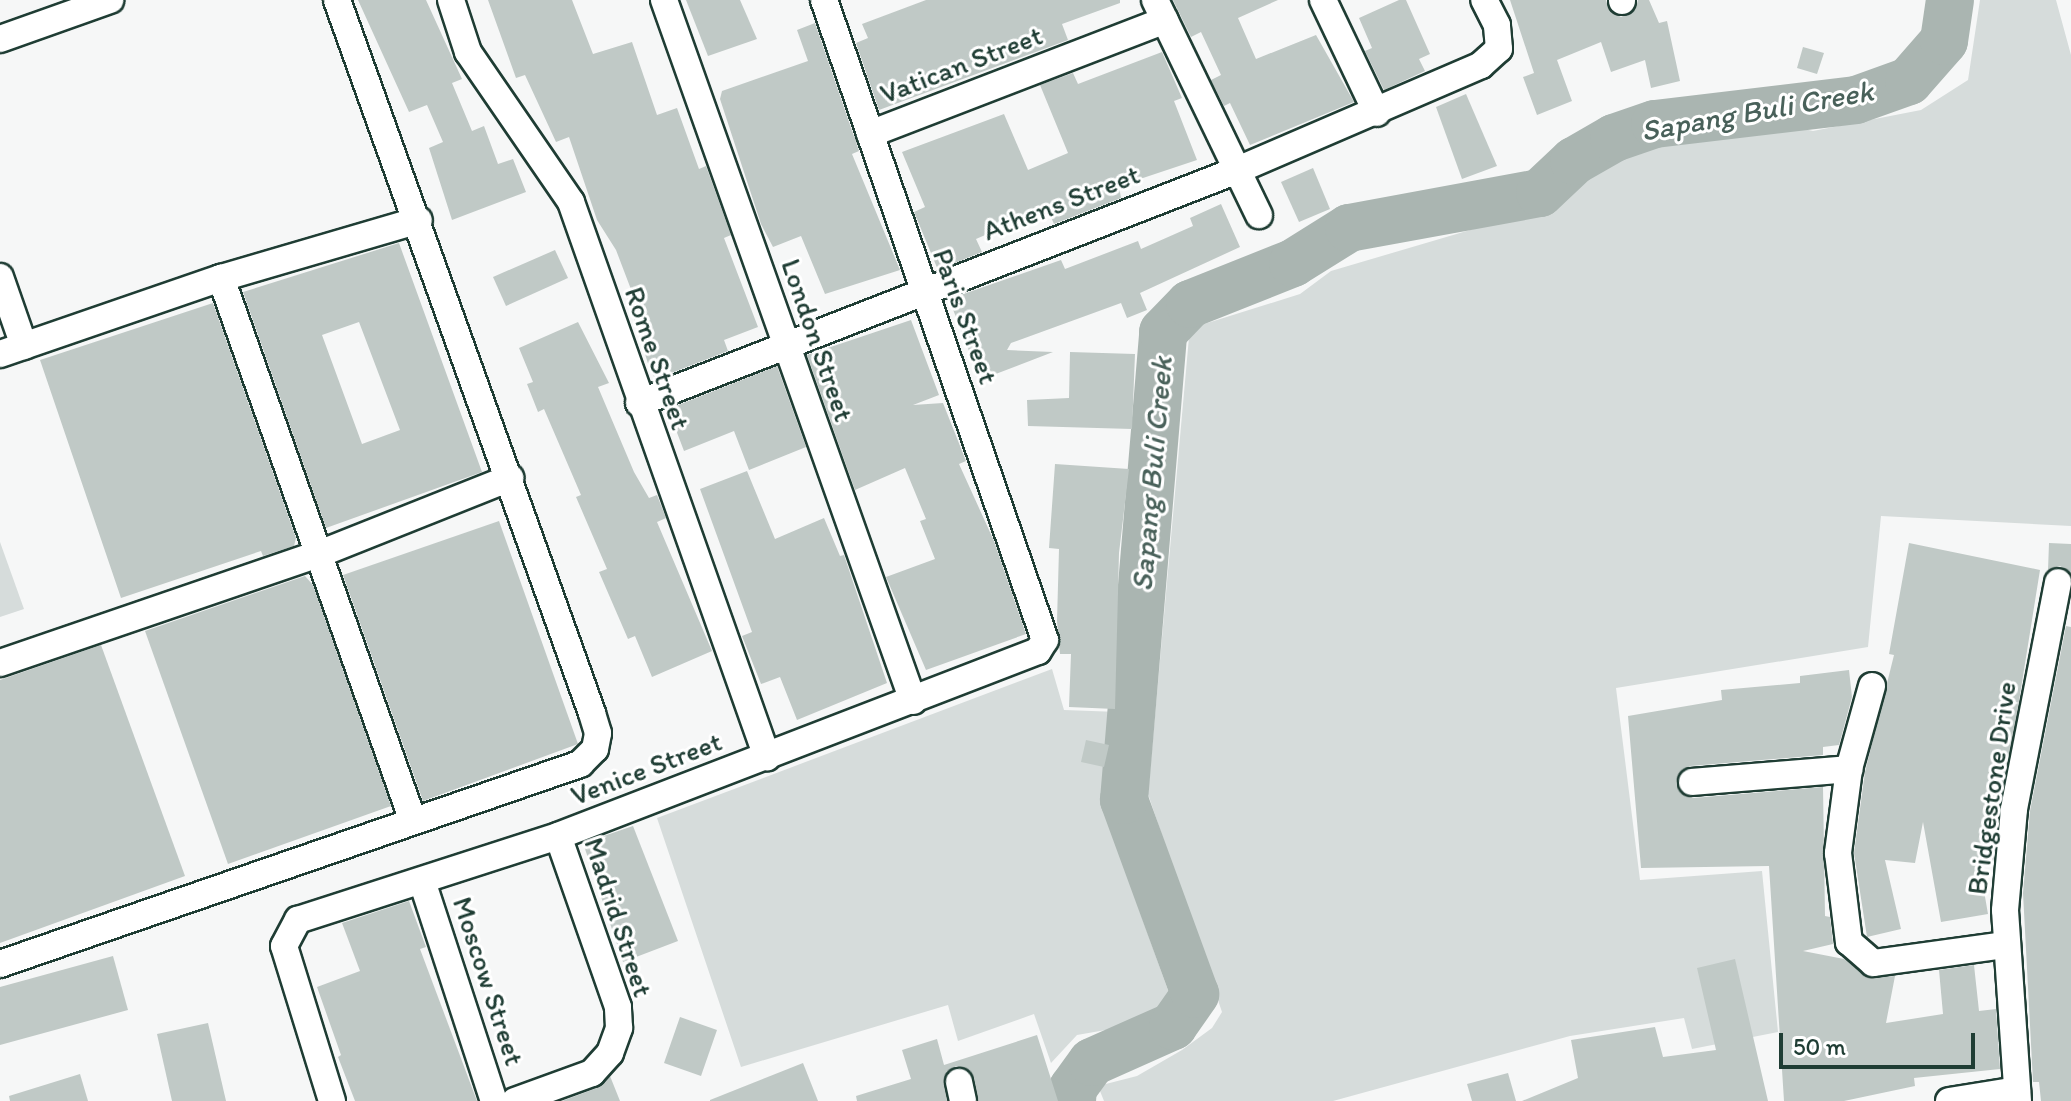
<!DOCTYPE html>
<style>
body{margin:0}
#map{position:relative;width:2071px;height:1101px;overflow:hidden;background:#f6f7f7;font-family:Itim,sans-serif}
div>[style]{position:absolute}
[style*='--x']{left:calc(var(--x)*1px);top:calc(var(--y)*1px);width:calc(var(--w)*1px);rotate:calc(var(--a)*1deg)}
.green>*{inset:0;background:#d6dcdb}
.river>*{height:48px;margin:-24px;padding:0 24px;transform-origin:24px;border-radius:24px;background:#aab5b1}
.building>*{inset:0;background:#c0c9c6}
.roads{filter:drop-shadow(2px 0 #1f3d34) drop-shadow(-2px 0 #1f3d34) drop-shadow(0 2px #1f3d34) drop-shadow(0 -2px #1f3d34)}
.street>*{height:26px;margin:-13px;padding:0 13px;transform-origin:13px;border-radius:13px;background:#fff}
span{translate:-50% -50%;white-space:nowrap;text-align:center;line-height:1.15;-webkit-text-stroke:6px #fff;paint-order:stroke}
.street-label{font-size:28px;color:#1f3d34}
.water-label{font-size:30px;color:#49615a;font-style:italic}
.scale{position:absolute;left:1779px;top:1033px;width:196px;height:36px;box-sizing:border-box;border:4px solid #1f3d34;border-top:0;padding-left:10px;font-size:24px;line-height:28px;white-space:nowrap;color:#1f3d34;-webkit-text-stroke:6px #fff;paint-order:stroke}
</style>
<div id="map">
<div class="green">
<div style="clip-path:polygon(1980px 0,2056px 0,2071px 55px,2071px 526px,1881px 516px,1868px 647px,1616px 688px,1640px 880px,1762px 871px,1778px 1032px,1692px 1049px,1684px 1018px,1570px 1036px,1333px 1101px,1104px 1101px,1098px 1086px,1137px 1076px,1182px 1050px,1212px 1028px,1222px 1012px,1148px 794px,1189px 337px,1201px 325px,1300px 294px,1331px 271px,1548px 207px,1648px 137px,1772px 122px,1813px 131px,1921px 110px,1968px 80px)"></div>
<div style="clip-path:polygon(0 542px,24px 609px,0 617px)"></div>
<div style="clip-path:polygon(1052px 669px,1064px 710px,1119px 712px,1100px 800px,1170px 996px,1140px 1024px,1077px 1035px,1051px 1063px,1034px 1014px,958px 1041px,948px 1005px,741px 1067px,657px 818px)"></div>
</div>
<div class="river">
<div style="--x:1072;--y:1101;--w:13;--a:-86"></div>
<div style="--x:1073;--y:1088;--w:32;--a:-54"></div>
<div style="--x:1092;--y:1062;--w:89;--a:-24"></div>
<div style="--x:1173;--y:1026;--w:39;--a:-55"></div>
<div style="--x:1195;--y:994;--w:207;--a:-110.1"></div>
<div style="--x:1124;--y:800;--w:470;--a:-85.2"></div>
<div style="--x:1163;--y:332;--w:39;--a:-46"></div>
<div style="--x:1190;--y:304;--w:111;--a:-21.7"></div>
<div style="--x:1293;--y:263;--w:66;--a:-32"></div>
<div style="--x:1349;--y:228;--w:194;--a:-10.4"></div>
<div style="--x:1540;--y:193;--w:47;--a:-43.3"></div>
<div style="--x:1574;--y:161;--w:46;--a:-29.9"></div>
<div style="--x:1614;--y:138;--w:43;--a:-18.9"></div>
<div style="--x:1655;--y:124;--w:202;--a:-6.8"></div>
<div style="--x:1856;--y:100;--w:56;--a:-19.7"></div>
<div style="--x:1909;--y:81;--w:53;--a:-48.8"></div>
<div style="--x:1944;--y:41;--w:41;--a:-81.7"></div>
</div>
<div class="building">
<div style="clip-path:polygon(358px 0,426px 0,462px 79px,452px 83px,472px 131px,484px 126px,498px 164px,513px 159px,526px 192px,452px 220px,429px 148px,443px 142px,427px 105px,409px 112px)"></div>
<div style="clip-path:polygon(488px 0,572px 0,593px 54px,632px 42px,657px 115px,677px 108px,699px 169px,706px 166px,731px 235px,724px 238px,758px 327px,724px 340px,728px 351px,656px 379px,651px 373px,626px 294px,632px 292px,616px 250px,597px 220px,569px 137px,556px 142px,525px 75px,516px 78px)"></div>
<div style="clip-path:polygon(686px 0,740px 0,757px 39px,708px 56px)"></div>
<div style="clip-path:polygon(926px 0,1120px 0,1120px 3px,1062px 24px,1068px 40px,879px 110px,856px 43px,868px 38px,862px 24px)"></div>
<div style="clip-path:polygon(1173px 0,1278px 0,1238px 18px,1256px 59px,1316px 35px,1354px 102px,1250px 145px,1230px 103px,1224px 106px,1211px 80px,1221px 75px,1201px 32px,1191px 37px)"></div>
<div style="clip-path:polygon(1399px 0,1406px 0,1430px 54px,1419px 59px,1425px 71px,1384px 90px,1365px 51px,1372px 48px,1359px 18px)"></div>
<div style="clip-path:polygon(1510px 0,1606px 0,1609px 10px,1621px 17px,1635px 10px,1638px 0,1649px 0,1659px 23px,1667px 21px,1680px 81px,1651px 88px,1645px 60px,1611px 72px,1601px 42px,1557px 60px,1572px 101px,1537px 115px,1523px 77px,1534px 73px)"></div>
<div style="clip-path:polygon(815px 23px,859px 151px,852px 154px,900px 270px,825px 294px,801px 236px,773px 247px,761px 224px,720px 99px,722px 91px,808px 61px,797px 30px)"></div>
<div style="clip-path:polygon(1803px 47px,1824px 53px,1817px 74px,1797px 68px)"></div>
<div style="clip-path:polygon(1162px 52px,1182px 98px,1174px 101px,1197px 160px,1119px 186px,1121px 198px,1054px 224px,1047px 208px,976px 239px,982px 252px,938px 270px,914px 212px,925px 207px,902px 152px,1004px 114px,1028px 170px,1068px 153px,1040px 85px,1073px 73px,1078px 84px)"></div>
<div style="clip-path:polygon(1466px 94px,1497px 166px,1462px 179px,1436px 107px)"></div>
<div style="clip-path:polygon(1313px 168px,1330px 209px,1299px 222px,1281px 182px)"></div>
<div style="clip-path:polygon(1221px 204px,1240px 247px,1140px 293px,1147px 310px,1127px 318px,1121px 303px,1011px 343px,1007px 350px,1053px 352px,980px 380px,949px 299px,1061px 260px,1065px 269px,1138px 241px,1141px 249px,1193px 226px,1190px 218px)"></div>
<div style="clip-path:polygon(evenodd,399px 243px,482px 472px,326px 528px,243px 292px,399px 243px,359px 322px,400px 430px,362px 444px,322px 335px,359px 322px)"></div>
<div style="clip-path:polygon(555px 250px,568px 278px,506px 306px,493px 277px)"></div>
<div style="clip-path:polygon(213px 303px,296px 538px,294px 546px,263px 556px,261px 551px,121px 598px,40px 360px)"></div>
<div style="clip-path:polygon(911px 320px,939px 395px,913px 405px,943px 403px,966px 461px,959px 464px,994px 541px,1026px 634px,926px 670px,886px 577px,935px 559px,920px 521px,926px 519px,905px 468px,855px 490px,807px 355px)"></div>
<div style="clip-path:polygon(578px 322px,609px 383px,598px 387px,634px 472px,649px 498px,657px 495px,666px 518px,657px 522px,712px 651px,652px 677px,635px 636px,628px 639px,599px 572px,607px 569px,576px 497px,581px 495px,544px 409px,538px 412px,527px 384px,533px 382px,519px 348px)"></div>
<div style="clip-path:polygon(1070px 352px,1135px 354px,1132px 429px,1028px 426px,1027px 400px,1069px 398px)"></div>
<div style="clip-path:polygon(777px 366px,806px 447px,749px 470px,734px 431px,684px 451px,668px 409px)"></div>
<div style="clip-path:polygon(1055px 464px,1129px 469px,1119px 553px,1115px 709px,1069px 707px,1071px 654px,1060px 654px,1057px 621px,1059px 549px,1049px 548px)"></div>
<div style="clip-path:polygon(747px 471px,775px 539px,824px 518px,840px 556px,844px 555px,887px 683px,797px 720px,780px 677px,761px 684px,742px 636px,752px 632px,700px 489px)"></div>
<div style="clip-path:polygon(499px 521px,578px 744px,423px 801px,343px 575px)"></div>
<div style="clip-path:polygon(1909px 543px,2040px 570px,1993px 863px,1979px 862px,1988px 914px,1941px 922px,1923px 822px,1915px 863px,1885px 860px,1901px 929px,1867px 937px,1854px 853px,1865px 772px,1894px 655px,1889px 654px)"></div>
<div style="clip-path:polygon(2049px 543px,2071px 544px,2071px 573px,2060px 566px,2048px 570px)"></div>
<div style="clip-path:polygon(305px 576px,313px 585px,391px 806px,228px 864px,145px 631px)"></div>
<div style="clip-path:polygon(2066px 626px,2071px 627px,2071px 1101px,2041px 1101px,2039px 1082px,2033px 1082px,2023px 893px,2030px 811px)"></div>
<div style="clip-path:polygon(101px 645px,185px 876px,0 943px,0 680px)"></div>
<div style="clip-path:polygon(1849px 670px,1852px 697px,1839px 745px,1823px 747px,1823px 755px,1690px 766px,1678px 775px,1678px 790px,1693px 798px,1823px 787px,1825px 916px,1830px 917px,1833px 944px,1803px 951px,1844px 959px,1869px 978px,1895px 976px,1886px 1023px,1943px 1014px,1939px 970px,1974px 965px,1979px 1011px,1996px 1009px,2000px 1069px,1914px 1078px,1915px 1086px,1844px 1101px,1784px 1101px,1769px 866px,1641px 868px,1628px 716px,1722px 700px,1721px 690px,1800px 683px,1800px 676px)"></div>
<div style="clip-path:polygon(1086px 740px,1109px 745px,1104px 767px,1081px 762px)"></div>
<div style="clip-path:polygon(633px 826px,678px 941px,623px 962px,583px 843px)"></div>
<div style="clip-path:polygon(409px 901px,426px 947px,420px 949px,477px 1101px,355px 1101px,338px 1057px,341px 1055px,317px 987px,360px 971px,342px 923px)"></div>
<div style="clip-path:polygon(113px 956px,128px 1010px,0 1045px,0 987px)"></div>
<div style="clip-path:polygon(1735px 959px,1768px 1101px,1522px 1101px,1578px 1078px,1571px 1040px,1655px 1027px,1663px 1057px,1716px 1050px,1697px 968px)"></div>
<div style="clip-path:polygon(680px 1017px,717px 1030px,701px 1076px,664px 1063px)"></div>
<div style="clip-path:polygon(208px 1023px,226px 1101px,172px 1101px,157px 1034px)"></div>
<div style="clip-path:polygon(1037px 1035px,1058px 1101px,979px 1101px,971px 1072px,956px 1066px,944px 1078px,947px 1101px,857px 1101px,856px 1096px,911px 1079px,902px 1050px,937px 1039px,944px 1065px)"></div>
<div style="clip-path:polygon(803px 1063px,818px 1101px,710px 1101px,710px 1100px)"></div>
<div style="clip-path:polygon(1508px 1073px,1516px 1101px,1472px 1101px,1467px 1084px)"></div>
<div style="clip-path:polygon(80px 1074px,88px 1101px,10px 1101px,9px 1096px)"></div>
<div style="clip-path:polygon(610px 1076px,620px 1101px,562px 1101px,597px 1088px)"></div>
</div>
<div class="roads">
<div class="street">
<div style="--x:451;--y:0;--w:55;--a:71.9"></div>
<div style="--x:468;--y:52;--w:182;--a:55.5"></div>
<div style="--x:571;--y:202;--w:589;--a:70.55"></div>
<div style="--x:664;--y:0;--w:744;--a:70.44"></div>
<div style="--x:1155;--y:0;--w:239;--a:64.2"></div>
<div style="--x:1323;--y:0;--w:125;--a:64.5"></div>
<div style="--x:1622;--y:0;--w:1;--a:90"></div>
<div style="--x:0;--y:39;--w:117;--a:-19.5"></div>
<div style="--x:870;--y:134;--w:316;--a:-21.1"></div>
<div style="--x:0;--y:277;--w:73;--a:70.8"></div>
<div style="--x:221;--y:278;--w:576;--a:70.53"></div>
<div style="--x:0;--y:354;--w:234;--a:-19"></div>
<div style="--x:221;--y:278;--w:206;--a:-16.3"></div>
<div style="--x:639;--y:403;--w:645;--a:-21.27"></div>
<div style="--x:1240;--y:169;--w:262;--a:-23.3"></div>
<div style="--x:1481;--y:65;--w:24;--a:-42"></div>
<div style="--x:1499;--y:49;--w:24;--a:-95"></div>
<div style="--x:1497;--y:25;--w:28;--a:-117"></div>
<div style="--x:0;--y:663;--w:337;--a:-18.9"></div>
<div style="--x:319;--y:554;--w:206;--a:-21.7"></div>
<div style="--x:1872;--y:686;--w:86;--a:105.5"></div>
<div style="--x:1849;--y:769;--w:85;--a:97.5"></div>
<div style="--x:1838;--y:853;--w:90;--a:83"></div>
<div style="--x:1849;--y:942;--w:32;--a:41"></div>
<div style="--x:1873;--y:963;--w:132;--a:-7.8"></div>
<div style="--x:1692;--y:782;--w:158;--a:-4.7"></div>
<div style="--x:422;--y:881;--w:231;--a:71.9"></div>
<div style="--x:0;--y:964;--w:614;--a:-19.03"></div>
<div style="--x:580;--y:764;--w:21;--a:-45"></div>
<div style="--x:595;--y:749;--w:16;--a:-79"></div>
<div style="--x:598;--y:733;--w:21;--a:-107"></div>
<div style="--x:592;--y:713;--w:757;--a:-109.68"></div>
<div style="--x:959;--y:1082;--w:19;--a:78"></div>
<div style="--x:332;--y:1101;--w:162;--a:-107.2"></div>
<div style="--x:284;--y:946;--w:30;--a:-62"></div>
<div style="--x:298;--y:920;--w:273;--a:-17.9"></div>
<div style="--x:558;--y:836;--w:514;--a:-21.08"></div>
<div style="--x:1038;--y:651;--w:13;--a:-58"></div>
<div style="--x:1045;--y:640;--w:677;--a:-109.05"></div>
<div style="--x:515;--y:1101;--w:82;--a:-20"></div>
<div style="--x:592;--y:1073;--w:27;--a:-48"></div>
<div style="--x:610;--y:1053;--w:27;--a:-70"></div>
<div style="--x:619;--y:1028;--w:21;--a:-93"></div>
<div style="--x:618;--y:1007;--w:181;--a:-109.3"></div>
<div style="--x:1949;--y:1101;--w:69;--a:-9.2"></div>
<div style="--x:2018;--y:1101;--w:191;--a:-93.9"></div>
<div style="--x:2005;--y:910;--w:101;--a:-84.9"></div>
<div style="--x:2014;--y:809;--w:231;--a:-79"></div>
</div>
</div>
<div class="street-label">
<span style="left:961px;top:64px;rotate:-21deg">Vatican Street</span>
<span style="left:1061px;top:202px;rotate:-21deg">Athens Street</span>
<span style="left:966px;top:316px;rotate:70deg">Paris Street</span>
<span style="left:818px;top:340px;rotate:71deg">London Street</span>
<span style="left:658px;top:358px;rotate:71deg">Rome Street</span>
<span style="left:646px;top:768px;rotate:-21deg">Venice Street</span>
<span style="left:1991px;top:788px;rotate:-82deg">Bridgestone Drive</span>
<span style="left:619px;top:917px;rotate:72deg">Madrid Street</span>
<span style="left:489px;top:981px;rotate:72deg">Moscow Street</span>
</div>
<div class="water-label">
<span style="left:1757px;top:111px;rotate:-10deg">Sapang Buli Creek</span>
<span style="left:1152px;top:474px;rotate:-85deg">Sapang Buli Creek</span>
</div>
<div class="scale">50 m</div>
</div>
